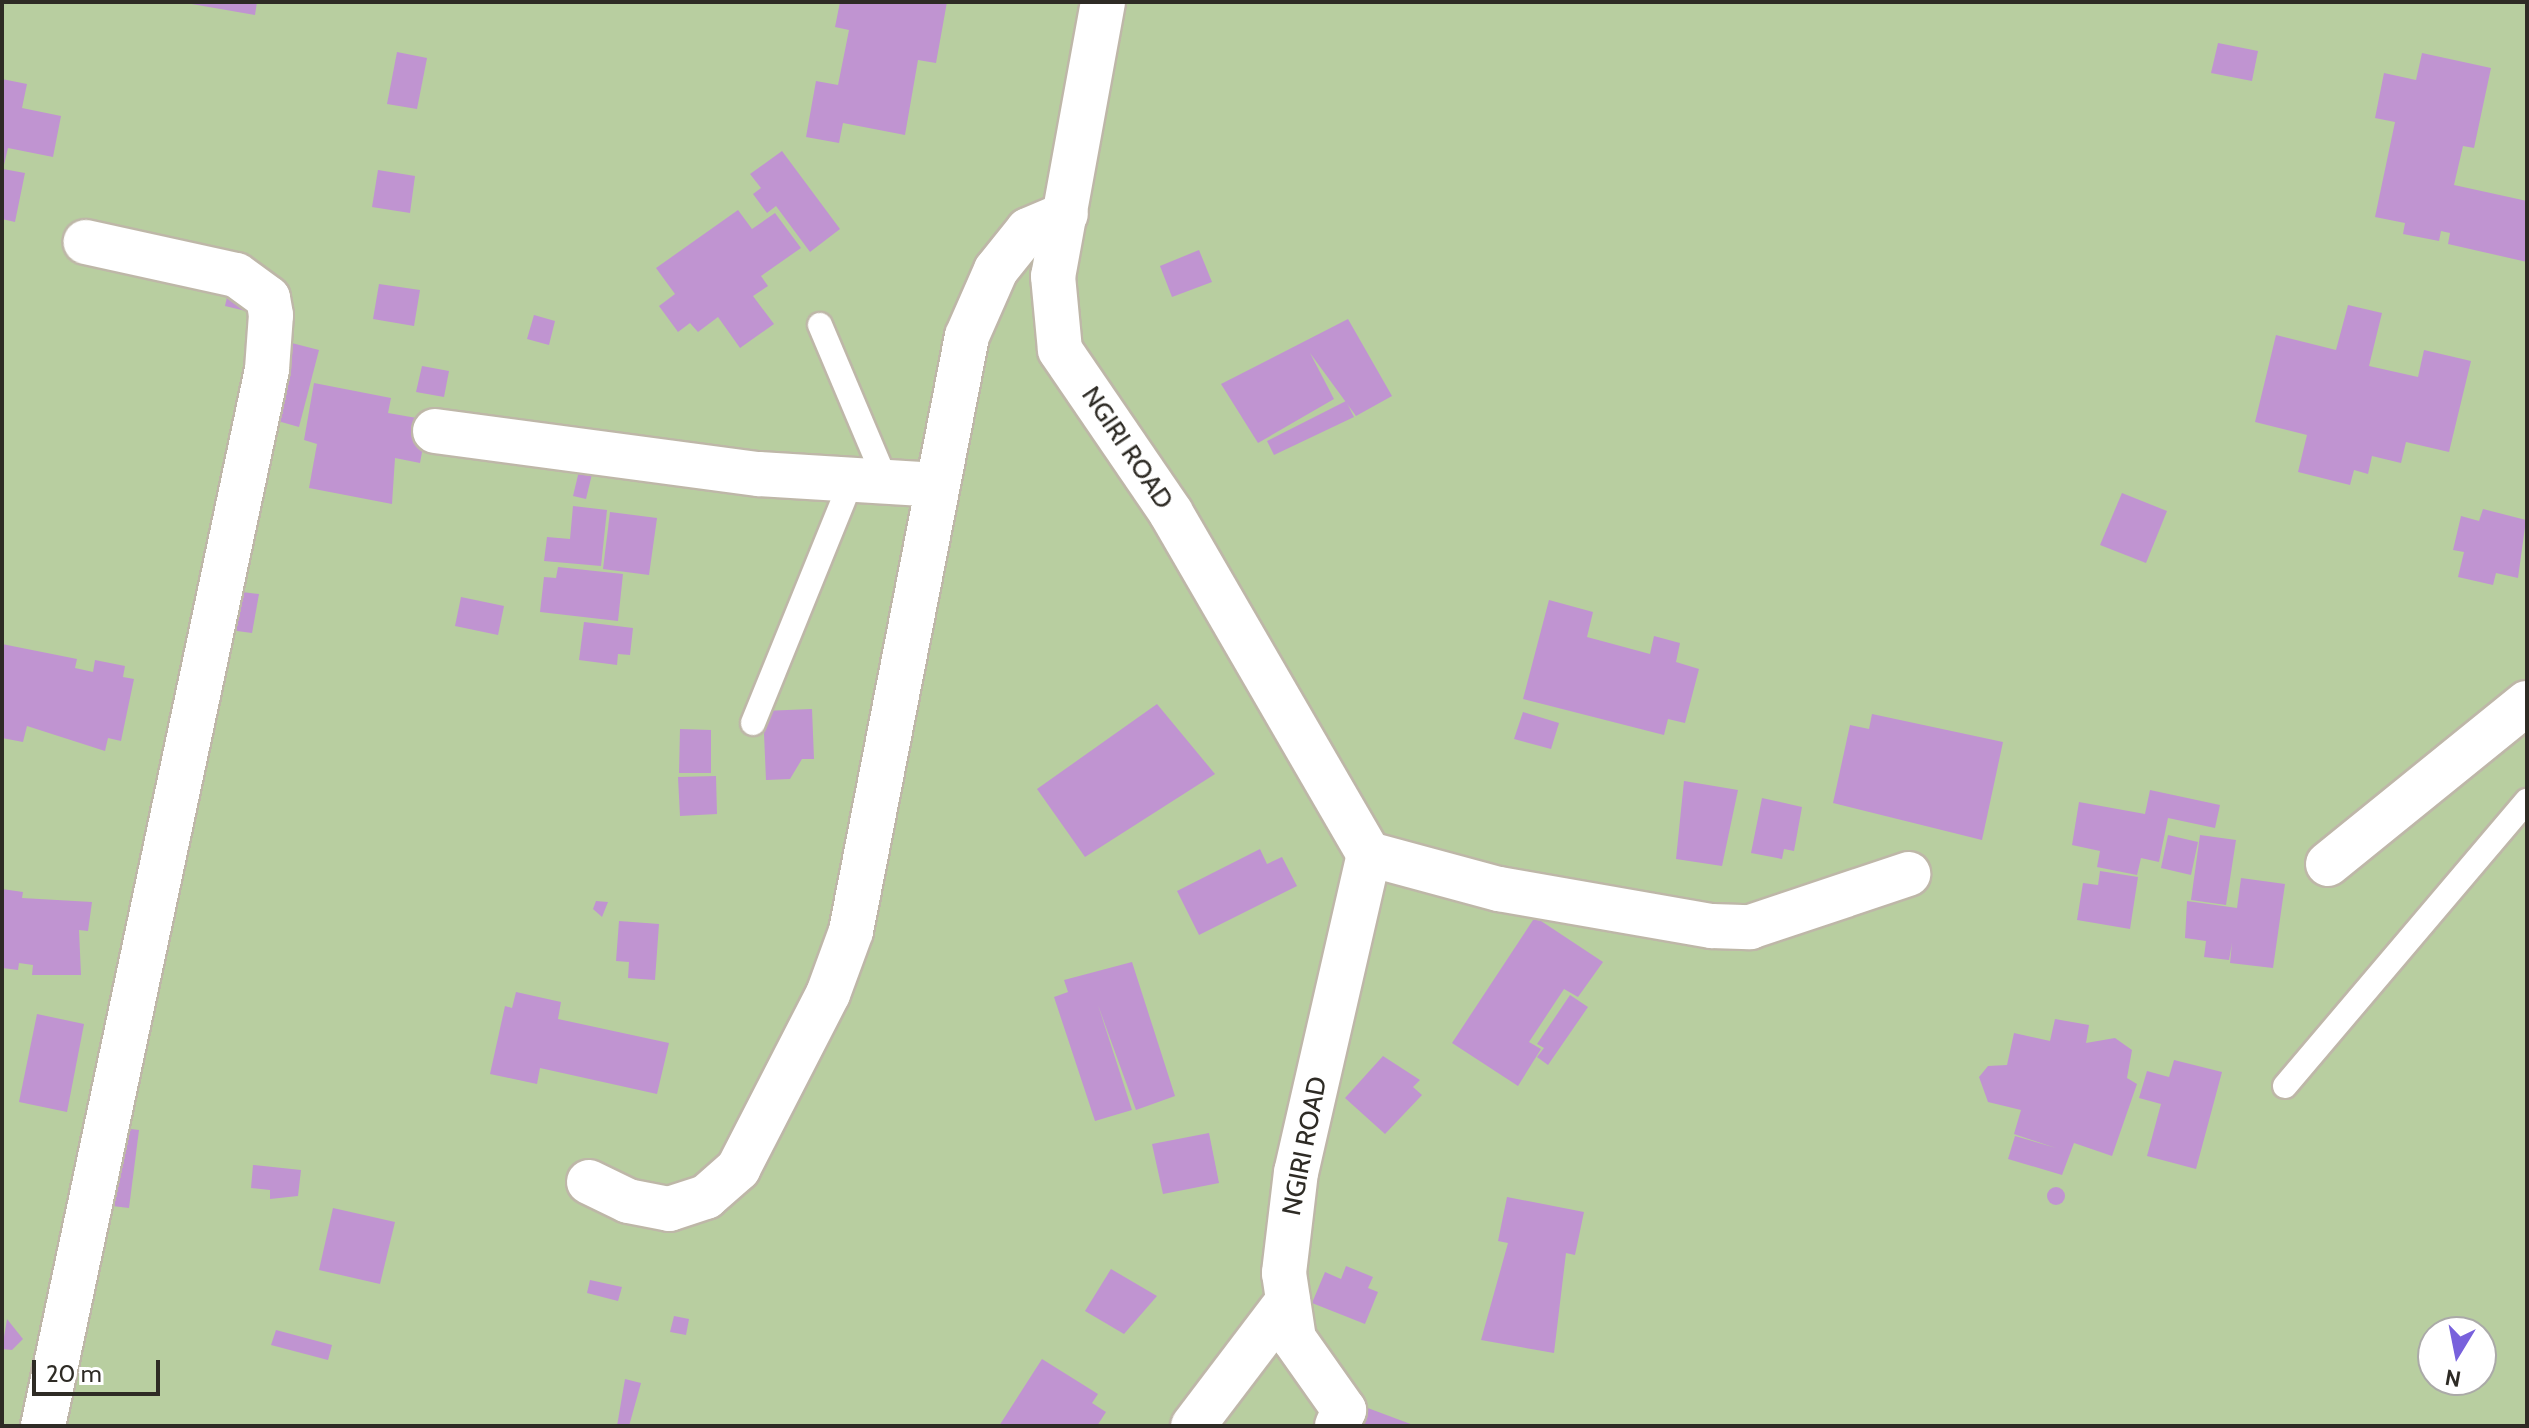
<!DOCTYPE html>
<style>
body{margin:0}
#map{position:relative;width:2529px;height:1428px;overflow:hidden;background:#eae3d3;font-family:Cabin,sans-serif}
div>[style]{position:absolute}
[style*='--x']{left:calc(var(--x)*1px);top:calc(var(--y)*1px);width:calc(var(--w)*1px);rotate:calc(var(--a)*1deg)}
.green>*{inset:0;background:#b8cea0}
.building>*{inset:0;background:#c094d1}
.round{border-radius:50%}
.roads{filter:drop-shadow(2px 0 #beb7a8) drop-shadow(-2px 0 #beb7a8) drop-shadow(0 2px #beb7a8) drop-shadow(0 -2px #beb7a8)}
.lane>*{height:24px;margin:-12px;padding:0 12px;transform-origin:12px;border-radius:12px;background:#fff}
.street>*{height:44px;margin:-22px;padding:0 22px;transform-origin:22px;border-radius:22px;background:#fff}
span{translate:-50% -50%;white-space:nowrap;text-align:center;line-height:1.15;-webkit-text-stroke:6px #fff;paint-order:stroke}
.street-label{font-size:26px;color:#2e2b25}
.frame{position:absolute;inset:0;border:4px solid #2e2b25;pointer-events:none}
.north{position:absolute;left:2417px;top:1316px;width:80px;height:80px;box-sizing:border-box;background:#fff;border:2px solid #abaaa8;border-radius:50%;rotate:190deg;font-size:22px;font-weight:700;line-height:32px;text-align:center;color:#2e2b25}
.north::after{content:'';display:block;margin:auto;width:28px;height:36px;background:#7861dc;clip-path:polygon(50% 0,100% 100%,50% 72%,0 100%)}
.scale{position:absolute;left:32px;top:1360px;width:128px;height:36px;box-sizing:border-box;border:4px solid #2e2b25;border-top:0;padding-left:10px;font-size:24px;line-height:28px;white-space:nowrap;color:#2e2b25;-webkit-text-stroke:6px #fff;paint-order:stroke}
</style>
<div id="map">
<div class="green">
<div style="clip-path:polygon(evenodd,2px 2px,2527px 2px,2527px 1426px,2px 1426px,2px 2px,2433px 1332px,2481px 1332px,2481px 1380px,2433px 1380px,2433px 1332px)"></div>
</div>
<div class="building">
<div style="clip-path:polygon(180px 2px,257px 2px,255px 15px)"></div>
<div style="clip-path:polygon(840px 2px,947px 2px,936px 63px,918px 60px,905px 135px,843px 123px,839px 143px,806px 137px,816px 81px,838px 85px,849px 30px,835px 27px)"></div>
<div style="clip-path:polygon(2218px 43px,2258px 51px,2252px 81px,2211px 73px)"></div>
<div style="clip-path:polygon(397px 52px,427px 58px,417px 109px,387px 104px)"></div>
<div style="clip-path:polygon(2422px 53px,2491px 68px,2474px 148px,2463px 146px,2454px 185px,2527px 201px,2527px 262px,2448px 244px,2450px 233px,2441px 231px,2439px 241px,2403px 234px,2405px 223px,2375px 217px,2395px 122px,2375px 118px,2384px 73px,2416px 80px)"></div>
<div style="clip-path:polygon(2px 79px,27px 84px,22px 108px,61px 116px,53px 157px,8px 148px,3px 169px,25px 173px,15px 222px,2px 219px)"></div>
<div style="clip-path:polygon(782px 151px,840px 229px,810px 252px,776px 206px,767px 213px,753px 194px,761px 188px,750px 174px)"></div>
<div style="clip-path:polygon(378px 170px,415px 176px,410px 213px,372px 207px)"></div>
<div style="clip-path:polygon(738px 210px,752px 229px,775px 213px,801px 248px,761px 276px,768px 286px,753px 296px,774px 324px,740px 348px,718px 317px,698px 332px,690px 323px,678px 332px,659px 306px,675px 294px,656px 268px)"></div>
<div style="clip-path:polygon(1199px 250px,1212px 282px,1172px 297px,1160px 266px)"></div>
<div style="clip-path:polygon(379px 284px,420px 290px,414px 326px,373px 319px)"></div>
<div style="clip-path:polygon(229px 288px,250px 312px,225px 306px)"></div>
<div style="clip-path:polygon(2348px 305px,2382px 313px,2369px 366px,2418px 377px,2424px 350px,2471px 361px,2449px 452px,2406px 442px,2401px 463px,2372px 456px,2368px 474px,2354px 470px,2350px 485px,2298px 472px,2307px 435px,2255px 422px,2276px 335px,2336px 350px)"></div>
<div style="clip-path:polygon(534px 315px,555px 321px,549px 345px,527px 339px)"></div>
<div style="clip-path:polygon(1348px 319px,1392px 396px,1356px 416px,1310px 353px,1334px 399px,1258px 443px,1221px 384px)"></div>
<div style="clip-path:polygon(280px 340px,319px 350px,299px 427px,260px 416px)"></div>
<div style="clip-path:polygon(422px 366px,449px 371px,444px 397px,416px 392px)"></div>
<div style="clip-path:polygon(314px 383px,391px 398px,388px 413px,428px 420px,420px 463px,395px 458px,392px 504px,309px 488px,317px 444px,304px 440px)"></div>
<div style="clip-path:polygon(1346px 401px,1354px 417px,1274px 455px,1267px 441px)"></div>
<div style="clip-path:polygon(579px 471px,592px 474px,586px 499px,573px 496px)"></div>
<div style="clip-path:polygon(2122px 493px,2167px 511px,2146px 563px,2100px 545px)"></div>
<div style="clip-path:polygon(573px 506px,607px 510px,601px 566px,544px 561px,547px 537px,570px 539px)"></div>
<div style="clip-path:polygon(2483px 509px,2526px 520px,2518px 578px,2496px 573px,2493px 585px,2458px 577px,2464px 552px,2453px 550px,2461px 516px,2479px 521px)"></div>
<div style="clip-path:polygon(610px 512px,657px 518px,649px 575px,603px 569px)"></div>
<div style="clip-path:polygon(558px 567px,623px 574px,618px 621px,540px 612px,544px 577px,556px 578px)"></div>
<div style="clip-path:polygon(227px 590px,259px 594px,252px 633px,222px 629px)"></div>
<div style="clip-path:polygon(461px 597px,504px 606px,498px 635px,455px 626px)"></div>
<div style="clip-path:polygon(1549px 600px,1593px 612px,1587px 637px,1650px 654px,1654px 636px,1680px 643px,1676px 662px,1699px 669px,1685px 723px,1668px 719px,1664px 735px,1523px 699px)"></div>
<div style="clip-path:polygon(584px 622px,633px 628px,630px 655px,618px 654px,617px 665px,579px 660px)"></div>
<div style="clip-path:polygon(2px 644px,77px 659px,75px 668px,93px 672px,95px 660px,125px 666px,123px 677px,134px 679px,121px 741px,108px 738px,105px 751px,27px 726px,23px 742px,2px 738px)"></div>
<div style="clip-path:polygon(1157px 704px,1215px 774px,1085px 857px,1037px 789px)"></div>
<div style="clip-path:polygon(812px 709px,814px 759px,802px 759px,790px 779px,766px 780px,763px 711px)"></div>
<div style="clip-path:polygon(1523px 712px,1559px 723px,1551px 749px,1514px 739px)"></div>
<div style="clip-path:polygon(1872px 714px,2003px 742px,1982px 840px,1833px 803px,1850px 725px,1869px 729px)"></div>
<div style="clip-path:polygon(680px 729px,711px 730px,711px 773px,679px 773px)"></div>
<div style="clip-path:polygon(716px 776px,717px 814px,680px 816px,678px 777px)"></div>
<div style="clip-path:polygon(1684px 781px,1738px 790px,1722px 866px,1676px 859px)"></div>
<div style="clip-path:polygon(2150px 790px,2220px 805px,2215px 828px,2168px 818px,2159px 862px,2141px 858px,2137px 875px,2097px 867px,2100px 851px,2072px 845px,2079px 802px,2145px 814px)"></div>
<div style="clip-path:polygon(1762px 798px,1802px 807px,1794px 851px,1784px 849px,1782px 859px,1751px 853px)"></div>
<div style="clip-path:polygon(2168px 835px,2198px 842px,2191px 875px,2161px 868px)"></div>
<div style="clip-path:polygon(2200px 835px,2236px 840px,2226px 905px,2191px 900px)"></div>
<div style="clip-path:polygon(1260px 849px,1267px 864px,1282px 857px,1297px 886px,1199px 935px,1177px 891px)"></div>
<div style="clip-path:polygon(2100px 871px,2138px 877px,2130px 929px,2077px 920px,2083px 883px,2098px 885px)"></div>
<div style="clip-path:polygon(2241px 878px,2285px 884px,2273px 968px,2230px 963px,2232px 943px,2229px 960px,2204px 957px,2206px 941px,2185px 938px,2187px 901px,2237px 908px)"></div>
<div style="clip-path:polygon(2px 889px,23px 892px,22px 898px,92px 902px,88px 931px,79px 930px,81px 975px,32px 975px,33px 965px,19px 963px,18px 970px,2px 968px)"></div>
<div style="clip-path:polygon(596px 901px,608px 902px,602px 917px,593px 909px)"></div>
<div style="clip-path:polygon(1535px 917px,1603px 962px,1578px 997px,1564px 989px,1529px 1042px,1541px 1049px,1518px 1086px,1452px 1043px)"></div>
<div style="clip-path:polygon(619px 921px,659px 924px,655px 980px,628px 978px,629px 962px,616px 961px)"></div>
<div style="clip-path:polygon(1132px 962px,1175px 1096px,1136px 1110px,1098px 1005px,1132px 1110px,1095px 1121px,1054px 997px,1068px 992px,1064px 980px)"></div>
<div style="clip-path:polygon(516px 992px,561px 1002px,558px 1019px,669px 1043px,657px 1094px,540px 1068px,537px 1084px,490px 1074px,505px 1006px,512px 1008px)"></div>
<div style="clip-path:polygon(1570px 995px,1588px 1007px,1548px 1065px,1537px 1057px,1544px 1048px,1537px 1044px)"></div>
<div style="clip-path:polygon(37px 1014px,84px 1024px,67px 1112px,19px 1102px)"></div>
<div style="clip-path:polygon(2055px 1019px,2089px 1025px,2086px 1043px,2115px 1038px,2132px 1050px,2127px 1078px,2137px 1084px,2112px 1156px,2074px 1143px,2062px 1175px,2008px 1159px,2015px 1136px,2056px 1148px,2014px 1134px,2021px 1110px,1988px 1102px,1979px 1077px,1988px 1066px,2007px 1065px,2014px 1033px,2050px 1041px)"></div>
<div style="clip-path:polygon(1383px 1056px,1420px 1080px,1413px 1087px,1422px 1095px,1385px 1134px,1345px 1098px)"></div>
<div style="clip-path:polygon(2174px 1060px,2222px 1072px,2196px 1169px,2147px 1156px,2161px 1104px,2139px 1098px,2147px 1071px,2169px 1077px)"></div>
<div style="clip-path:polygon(115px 1127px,139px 1130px,129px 1208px,104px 1205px)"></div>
<div style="clip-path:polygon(1209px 1133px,1219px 1183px,1163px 1194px,1152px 1144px)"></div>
<div style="clip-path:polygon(253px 1165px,301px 1170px,298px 1196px,270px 1199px,270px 1190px,251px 1188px)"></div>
<div class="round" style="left:2047px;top:1187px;width:18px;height:18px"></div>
<div style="clip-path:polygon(1507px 1197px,1584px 1212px,1575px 1255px,1566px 1253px,1554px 1353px,1481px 1340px,1508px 1243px,1498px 1241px)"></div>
<div style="clip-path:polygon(333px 1208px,395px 1222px,380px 1284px,319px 1270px)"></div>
<div style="clip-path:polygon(1346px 1266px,1373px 1277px,1368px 1288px,1378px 1292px,1365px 1324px,1312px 1303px,1325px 1272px,1341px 1279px)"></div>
<div style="clip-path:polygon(1111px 1269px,1157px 1296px,1124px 1334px,1085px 1311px)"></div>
<div style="clip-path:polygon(590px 1280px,622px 1287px,618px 1301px,587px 1293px)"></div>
<div style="clip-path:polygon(674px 1316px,689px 1319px,686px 1335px,670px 1332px)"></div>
<div style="clip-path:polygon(7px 1319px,23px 1339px,12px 1350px,2px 1349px)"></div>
<div style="clip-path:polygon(276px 1330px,332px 1345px,328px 1360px,271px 1345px)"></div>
<div style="clip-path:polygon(1042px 1359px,1098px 1394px,1092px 1403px,1106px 1412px,1097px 1426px,999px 1426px)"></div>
<div style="clip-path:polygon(625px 1379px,641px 1383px,629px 1426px,617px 1426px)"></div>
<div style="clip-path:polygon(1365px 1407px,1416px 1426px,1358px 1426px)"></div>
</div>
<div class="roads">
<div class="lane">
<div style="--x:820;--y:325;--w:175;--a:67.1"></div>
<div style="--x:753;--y:723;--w:258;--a:-67.9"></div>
<div style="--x:2285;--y:1086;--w:374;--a:-49.7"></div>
</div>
<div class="street">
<div style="--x:1103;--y:2;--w:279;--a:100.3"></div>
<div style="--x:1053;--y:276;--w:74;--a:84.6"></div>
<div style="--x:1060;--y:350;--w:197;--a:55.7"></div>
<div style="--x:1171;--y:513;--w:394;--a:59.9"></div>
<div style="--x:1369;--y:854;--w:326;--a:102.9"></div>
<div style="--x:1296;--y:1172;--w:102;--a:96.8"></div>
<div style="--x:1284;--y:1273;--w:67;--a:81.4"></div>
<div style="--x:1294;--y:1339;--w:87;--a:54.8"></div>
<div style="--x:1344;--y:1410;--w:17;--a:114"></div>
<div style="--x:435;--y:431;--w:327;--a:7.6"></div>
<div style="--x:759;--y:474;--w:179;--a:3.5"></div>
<div style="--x:1369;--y:854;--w:135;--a:15.1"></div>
<div style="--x:1499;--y:889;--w:216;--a:9.9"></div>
<div style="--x:1712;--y:926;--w:38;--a:2"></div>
<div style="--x:1750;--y:927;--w:167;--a:-18.5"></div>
<div style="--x:2328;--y:864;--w:256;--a:-39"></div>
<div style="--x:589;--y:1182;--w:43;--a:26"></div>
<div style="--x:628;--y:1201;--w:42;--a:11"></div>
<div style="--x:669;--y:1209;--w:39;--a:-18"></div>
<div style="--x:706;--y:1197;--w:43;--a:-41.2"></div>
<div style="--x:738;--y:1169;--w:197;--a:-62.8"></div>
<div style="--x:828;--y:994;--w:67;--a:-69.9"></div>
<div style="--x:851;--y:931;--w:606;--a:-78.97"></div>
<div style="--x:967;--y:336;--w:72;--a:-66.3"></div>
<div style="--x:996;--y:270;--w:51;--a:-51.3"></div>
<div style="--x:1028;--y:230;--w:41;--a:-22.8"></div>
<div style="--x:43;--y:1426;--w:1080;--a:-78.03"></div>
<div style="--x:267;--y:369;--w:54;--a:-85.8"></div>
<div style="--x:271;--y:315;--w:17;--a:-100"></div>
<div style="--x:268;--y:298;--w:39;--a:-144"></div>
<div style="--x:236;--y:275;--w:154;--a:-167.6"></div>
<div style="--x:1193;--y:1426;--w:157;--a:-52.8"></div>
</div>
</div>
<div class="street-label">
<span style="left:1127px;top:448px;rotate:56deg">NGIRI ROAD</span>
<span style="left:1305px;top:1146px;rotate:-79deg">NGIRI ROAD</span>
</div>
<div class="frame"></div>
<div class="north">N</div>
<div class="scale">20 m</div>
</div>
